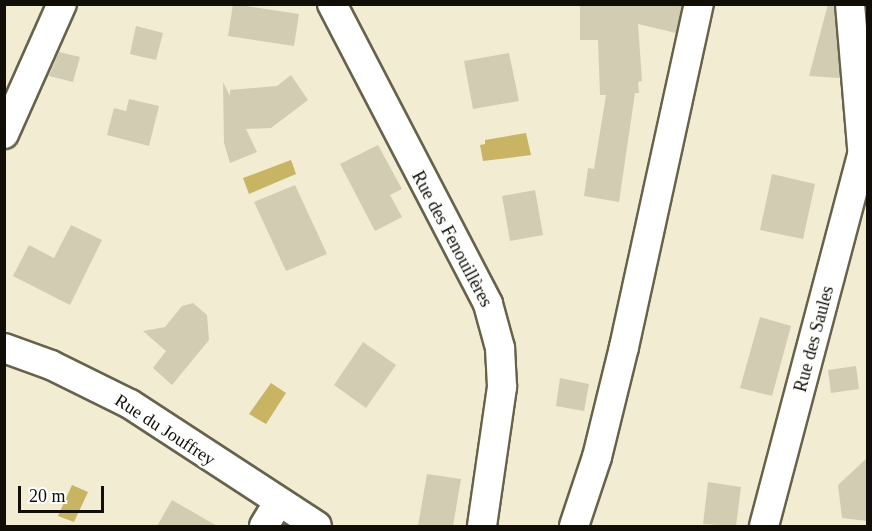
<!DOCTYPE html>
<meta charset="utf-8">
<style>
body{margin:0}
#map{position:relative;width:872px;height:531px;overflow:hidden;background:#f1ecd2;font-family:"Times New Roman",serif}
div>[style]{position:absolute}
[style*='--x']{left:calc(var(--x)*1px);top:calc(var(--y)*1px);width:calc(var(--w)*1px);rotate:calc(var(--a)*1deg)}
.water>*{inset:0;background:#c8b462}
.building>*{inset:0;background:#d2ccb3}
.roads{filter:drop-shadow(2px 0 #67624c) drop-shadow(-2px 0 #67624c) drop-shadow(0 2px #67624c) drop-shadow(0 -2px #67624c)}
.street>*{height:28px;margin:-14px;padding:0 14px;transform-origin:14px;border-radius:14px;background:#fff}
span{translate:-50% -50%;white-space:nowrap;text-align:center;line-height:1.15;-webkit-text-stroke:5px #fff;paint-order:stroke}
.street-label{font-size:18px;color:#100e06}
.frame{position:absolute;inset:0;border:6px solid #100e06;pointer-events:none}
.scale{position:absolute;left:18px;top:486px;width:86px;height:27px;box-sizing:border-box;border:3px solid #100e06;border-top:0;padding-left:8px;font-size:18px;line-height:21px;white-space:nowrap;color:#100e06;-webkit-text-stroke:4px #fff;paint-order:stroke}
</style>
<div id="map">
<div class="water">
<div style="clip-path:polygon(526px 133px,531px 155px,483px 161px,480px 145px,485px 144px,485px 140px)"></div>
<div style="clip-path:polygon(291px 160px,296px 174px,249px 194px,243px 178px)"></div>
<div style="clip-path:polygon(271px 383px,286px 393px,266px 424px,249px 414px)"></div>
<div style="clip-path:polygon(72px 485px,88px 492px,74px 522px,58px 516px)"></div>
</div>
<div class="building">
<div style="clip-path:polygon(233px 4px,299px 14px,294px 46px,228px 36px)"></div>
<div style="clip-path:polygon(580px 4px,682px 4px,676px 33px,638px 24px,642px 81px,638px 82px,639px 93px,635px 93px,619px 202px,584px 196px,588px 168px,594px 169px,606px 95px,600px 95px,598px 40px,580px 40px)"></div>
<div style="clip-path:polygon(828px 4px,834px 4px,840px 78px,809px 76px)"></div>
<div style="clip-path:polygon(136px 26px,163px 33px,156px 60px,130px 54px)"></div>
<div style="clip-path:polygon(59px 52px,80px 57px,73px 82px,49px 76px)"></div>
<div style="clip-path:polygon(509px 53px,519px 101px,473px 109px,464px 61px)"></div>
<div style="clip-path:polygon(291px 75px,308px 100px,271px 128px,246px 129px,257px 152px,230px 163px,224px 143px,223px 82px,230px 96px,230px 90px,277px 86px)"></div>
<div style="clip-path:polygon(129px 99px,159px 106px,149px 146px,107px 135px,114px 108px,126px 111px)"></div>
<div style="clip-path:polygon(378px 145px,402px 189px,390px 195px,402px 217px,375px 231px,340px 164px)"></div>
<div style="clip-path:polygon(772px 174px,815px 184px,803px 239px,760px 230px)"></div>
<div style="clip-path:polygon(295px 185px,327px 254px,286px 271px,254px 202px)"></div>
<div style="clip-path:polygon(535px 190px,543px 235px,510px 241px,502px 196px)"></div>
<div style="clip-path:polygon(71px 225px,102px 240px,70px 305px,13px 276px,29px 245px,54px 258px)"></div>
<div style="clip-path:polygon(193px 303px,207px 315px,209px 340px,172px 385px,153px 368px,166px 351px,143px 331px,165px 327px,182px 306px)"></div>
<div style="clip-path:polygon(760px 317px,791px 326px,772px 396px,740px 388px)"></div>
<div style="clip-path:polygon(363px 342px,396px 365px,366px 408px,334px 385px)"></div>
<div style="clip-path:polygon(856px 366px,859px 389px,831px 393px,828px 370px)"></div>
<div style="clip-path:polygon(560px 378px,589px 384px,584px 411px,556px 406px)"></div>
<div style="clip-path:polygon(867px 458px,867px 521px,842px 518px,838px 485px)"></div>
<div style="clip-path:polygon(427px 474px,461px 479px,453px 526px,418px 526px)"></div>
<div style="clip-path:polygon(708px 482px,741px 487px,736px 526px,703px 524px)"></div>
<div style="clip-path:polygon(172px 500px,217px 526px,157px 526px)"></div>
</div>
<div class="roads">
<div class="street">
<div style="--x:332;--y:4;--w:338;--a:62.5"></div>
<div style="--x:488;--y:304;--w:46;--a:74.7"></div>
<div style="--x:500;--y:348;--w:39;--a:87"></div>
<div style="--x:502;--y:387;--w:140;--a:98.2"></div>
<div style="--x:850;--y:4;--w:167;--a:85.2"></div>
<div style="--x:4;--y:134;--w:142;--a:-66"></div>
<div style="--x:4;--y:348;--w:50;--a:19.9"></div>
<div style="--x:51;--y:365;--w:88;--a:26.3"></div>
<div style="--x:130;--y:404;--w:223;--a:33.1"></div>
<div style="--x:264;--y:526;--w:27;--a:-59"></div>
<div style="--x:574;--y:526;--w:73;--a:-71.6"></div>
<div style="--x:597;--y:457;--w:113;--a:-76.2"></div>
<div style="--x:624;--y:347;--w:351;--a:-77.7"></div>
<div style="--x:764;--y:526;--w:387;--a:-75.2"></div>
</div>
</div>
<div class="street-label">
<span style="left:452px;top:239px;rotate:62deg">Rue des Fenouillères</span>
<span style="left:814px;top:339px;rotate:-75deg">Rue des Saules</span>
<span style="left:165px;top:430px;rotate:33deg">Rue du Jouffrey</span>
</div>
<div class="frame"></div>
<div class="scale">20 m</div>
</div>
